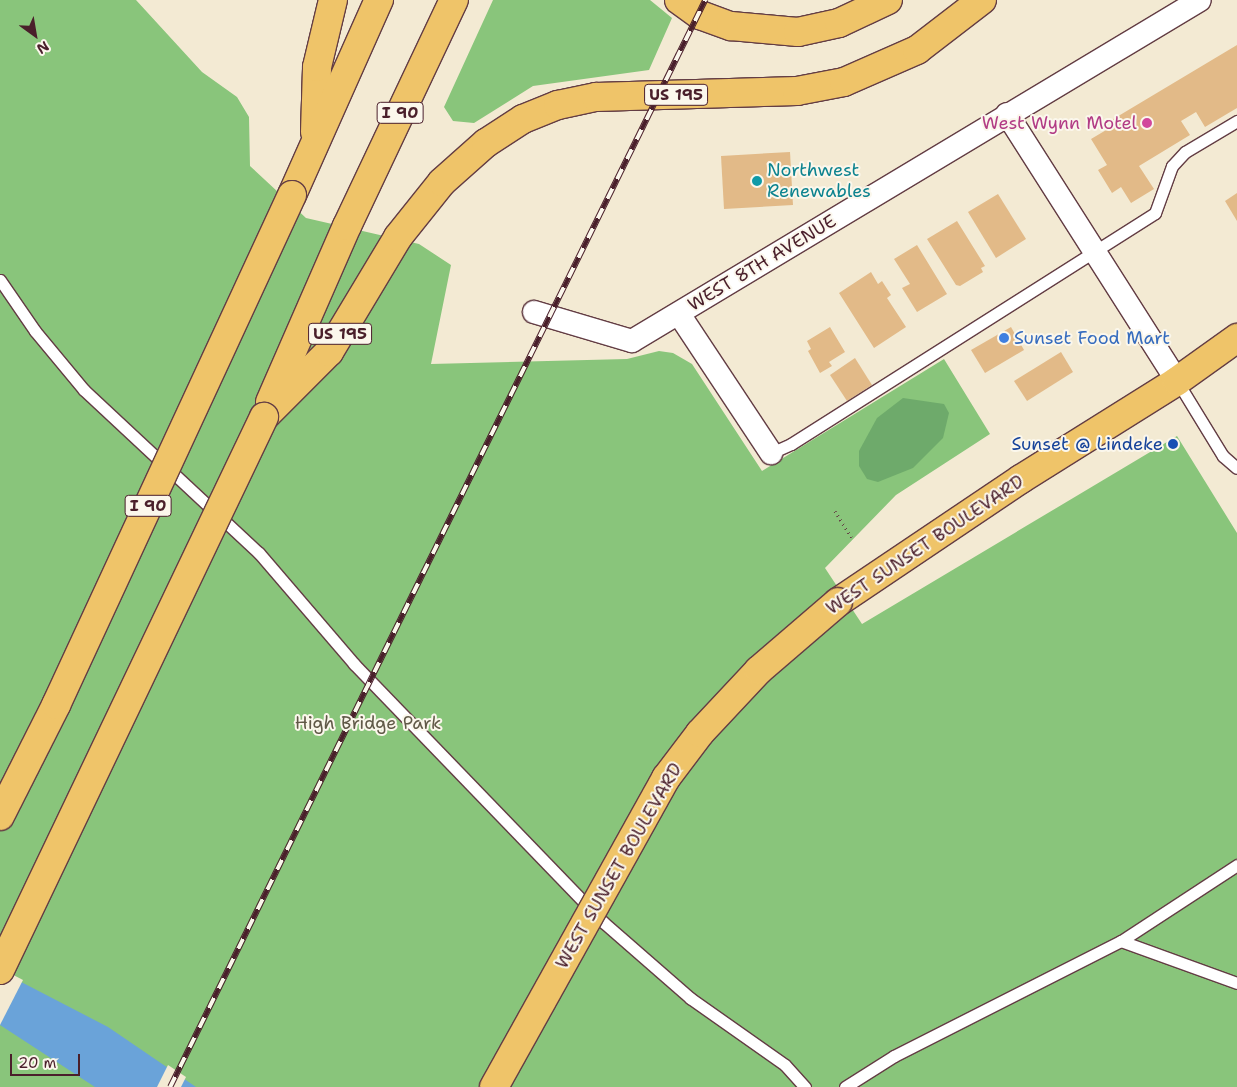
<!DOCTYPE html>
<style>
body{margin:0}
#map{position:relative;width:1237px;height:1087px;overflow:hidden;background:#f3ead3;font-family:"Shantell Sans",sans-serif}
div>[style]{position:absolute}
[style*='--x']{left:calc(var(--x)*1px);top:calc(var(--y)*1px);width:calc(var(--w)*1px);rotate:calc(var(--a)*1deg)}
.green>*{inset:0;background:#89c57b}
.forest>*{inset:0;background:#6eaa6b}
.water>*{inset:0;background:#6aa3d9}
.pier>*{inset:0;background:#f3ead3}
.building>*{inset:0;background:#e2ba88}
.path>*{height:3px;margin-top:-1.5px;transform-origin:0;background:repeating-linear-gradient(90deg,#633d44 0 1px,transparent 0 5px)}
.roads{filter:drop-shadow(1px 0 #633d44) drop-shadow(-1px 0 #633d44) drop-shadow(0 1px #633d44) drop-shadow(0 -1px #633d44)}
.lane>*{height:11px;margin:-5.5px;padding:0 5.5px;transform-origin:5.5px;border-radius:5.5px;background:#fff}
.street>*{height:22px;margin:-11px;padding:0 11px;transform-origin:11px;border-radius:11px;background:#fff}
.primary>*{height:28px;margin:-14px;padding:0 14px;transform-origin:14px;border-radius:14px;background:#efc469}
.highway>*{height:28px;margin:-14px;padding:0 14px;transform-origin:14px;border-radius:14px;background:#efc469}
.rail>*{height:5.5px;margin-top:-2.75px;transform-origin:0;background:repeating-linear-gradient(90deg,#fbf7ec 0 11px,#4a1f2b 0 22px);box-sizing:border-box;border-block:1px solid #4a1f2b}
.bridges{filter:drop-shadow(1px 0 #633d44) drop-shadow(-1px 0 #633d44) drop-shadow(0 1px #633d44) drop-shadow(0 -1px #633d44)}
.primary-bridge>*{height:28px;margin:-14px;padding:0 14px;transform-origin:14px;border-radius:14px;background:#efc469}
.highway-bridge>*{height:28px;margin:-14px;padding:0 14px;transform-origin:14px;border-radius:14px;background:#efc469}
.dots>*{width:14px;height:14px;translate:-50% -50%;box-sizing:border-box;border:2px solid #fbf7ec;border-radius:50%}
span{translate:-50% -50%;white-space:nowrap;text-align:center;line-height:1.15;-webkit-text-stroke:4px #fbf7ec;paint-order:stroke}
.shield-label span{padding:1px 4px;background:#fbf7ec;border:1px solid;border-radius:4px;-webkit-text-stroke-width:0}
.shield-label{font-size:16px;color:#4a1f2b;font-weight:700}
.hotel-label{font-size:18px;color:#b23c85}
.right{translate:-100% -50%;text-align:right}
.culture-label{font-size:18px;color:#0d838f}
.left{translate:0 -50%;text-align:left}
.street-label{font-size:18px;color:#4a1f2b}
.shop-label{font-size:18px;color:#366cbe}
.transit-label{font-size:18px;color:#164399}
.park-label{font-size:18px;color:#605947}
.north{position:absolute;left:10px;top:10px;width:50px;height:50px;-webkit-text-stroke:4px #fbf7ec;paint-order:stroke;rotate:148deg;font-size:14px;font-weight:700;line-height:20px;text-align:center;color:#4a1f2b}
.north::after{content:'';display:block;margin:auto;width:18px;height:22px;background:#4a1f2b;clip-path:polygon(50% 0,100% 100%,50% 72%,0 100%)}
.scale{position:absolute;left:10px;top:1054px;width:70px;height:22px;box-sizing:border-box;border:2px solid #4a1f2b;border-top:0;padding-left:6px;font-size:15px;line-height:18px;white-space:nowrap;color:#4a1f2b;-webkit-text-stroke:4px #fbf7ec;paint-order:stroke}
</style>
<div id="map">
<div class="green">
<div style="clip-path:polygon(0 0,136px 0,202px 72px,237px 97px,249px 117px,250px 166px,306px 218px,419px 244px,451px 265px,431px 364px,627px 359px,659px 351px,673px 353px,692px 364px,762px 471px,944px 359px,990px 434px,896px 495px,825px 568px,862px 624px,1177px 436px,1237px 533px,1237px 1087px,0 1087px)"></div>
<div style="clip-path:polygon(493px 0,650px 0,672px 18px,649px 70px,533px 86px,474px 123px,453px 121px,444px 107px)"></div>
</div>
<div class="forest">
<div style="clip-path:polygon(903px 398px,944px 404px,949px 413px,943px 438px,913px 468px,878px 482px,867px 479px,859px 466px,859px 451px,877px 418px)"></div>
</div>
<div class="water">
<div style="clip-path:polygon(0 971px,108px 1027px,196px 1087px,95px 1087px,0 1025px)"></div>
</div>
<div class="pier">
<div style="clip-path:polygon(0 968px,23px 980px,0 1025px)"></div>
<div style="clip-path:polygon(168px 1065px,186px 1077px,181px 1087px,157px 1087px)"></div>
</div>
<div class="building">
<div style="clip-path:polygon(1237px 45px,1237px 108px,1205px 127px,1196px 112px,1181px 121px,1190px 135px,1139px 166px,1154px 189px,1131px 203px,1121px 187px,1112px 193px,1098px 170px,1107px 165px,1091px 139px,1113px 126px,1110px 121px)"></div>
<div style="clip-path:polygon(790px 152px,793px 205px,724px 209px,721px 156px)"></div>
<div style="clip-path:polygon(1237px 193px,1237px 221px,1225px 201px)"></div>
<div style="clip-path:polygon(998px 194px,1026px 239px,996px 258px,968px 212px)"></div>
<div style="clip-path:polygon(957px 221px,985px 266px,981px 268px,983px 272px,960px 286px,956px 285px,927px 239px)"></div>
<div style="clip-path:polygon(917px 245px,947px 294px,917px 312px,902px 288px,910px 284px,894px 259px)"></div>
<div style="clip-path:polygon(871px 272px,878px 284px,882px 281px,891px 295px,887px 298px,906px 327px,874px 348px,839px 293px)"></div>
<div style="clip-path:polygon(830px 327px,845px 352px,829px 362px,832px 366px,820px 373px,808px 351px,811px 349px,807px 341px)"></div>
<div style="clip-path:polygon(1011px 327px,1024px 350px,985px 373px,971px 350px)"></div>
<div style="clip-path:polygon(1061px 352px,1073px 372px,1027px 401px,1014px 381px)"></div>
<div style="clip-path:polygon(855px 358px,872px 385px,847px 401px,830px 375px)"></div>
</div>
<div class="path">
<div style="--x:835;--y:511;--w:31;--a:58"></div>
</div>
<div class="roads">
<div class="lane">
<div style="--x:0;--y:280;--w:62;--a:55.5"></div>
<div style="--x:35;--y:331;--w:77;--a:50.3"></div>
<div style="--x:84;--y:390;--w:239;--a:43"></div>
<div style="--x:259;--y:553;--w:146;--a:49.4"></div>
<div style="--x:354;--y:664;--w:359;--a:46"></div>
<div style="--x:603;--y:922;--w:116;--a:41.1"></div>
<div style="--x:690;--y:998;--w:116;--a:35.2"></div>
<div style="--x:785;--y:1065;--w:30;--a:48"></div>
<div style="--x:1177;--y:381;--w:88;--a:58.5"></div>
<div style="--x:1223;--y:456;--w:18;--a:41"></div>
<div style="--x:771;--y:453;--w:22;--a:-24"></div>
<div style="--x:791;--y:444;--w:431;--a:-32.4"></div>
<div style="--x:1155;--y:213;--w:50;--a:-70.1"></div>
<div style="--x:1172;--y:166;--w:19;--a:-47"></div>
<div style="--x:1185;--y:152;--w:61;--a:-30.8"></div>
<div style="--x:1121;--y:941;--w:139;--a:-33.2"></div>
<div style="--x:845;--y:1087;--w:58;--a:-32.3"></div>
<div style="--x:894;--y:1056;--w:254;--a:-26.9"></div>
<div style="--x:1121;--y:941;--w:123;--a:19.9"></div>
</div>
<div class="street">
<div style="--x:1007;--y:114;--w:317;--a:57.5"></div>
<div style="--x:534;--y:312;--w:102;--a:16.5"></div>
<div style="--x:632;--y:341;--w:662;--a:-30.98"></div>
<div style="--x:679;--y:314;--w:167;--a:56.5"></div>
</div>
<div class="primary">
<div style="--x:838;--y:602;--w:220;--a:-33.9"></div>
<div style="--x:1021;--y:479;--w:184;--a:-32.1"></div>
<div style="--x:1177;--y:381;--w:74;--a:-35.6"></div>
</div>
<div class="highway">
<div style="--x:679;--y:0;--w:26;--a:36"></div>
<div style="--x:700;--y:15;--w:33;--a:20"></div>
<div style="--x:731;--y:26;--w:67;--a:5.1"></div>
<div style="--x:798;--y:32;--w:42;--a:-12.4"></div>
<div style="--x:839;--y:23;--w:54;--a:-25.1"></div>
<div style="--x:315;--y:132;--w:65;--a:-88.2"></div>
<div style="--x:317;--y:67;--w:69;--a:-76.6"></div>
<div style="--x:292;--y:195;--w:214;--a:-66"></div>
<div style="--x:270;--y:402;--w:192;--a:-66.4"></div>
<div style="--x:347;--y:226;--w:250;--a:-64.7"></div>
<div style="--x:264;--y:417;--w:92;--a:-45"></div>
<div style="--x:329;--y:352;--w:134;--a:-59"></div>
<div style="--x:398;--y:237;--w:70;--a:-51.3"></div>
<div style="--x:442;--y:182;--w:59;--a:-41.6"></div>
<div style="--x:486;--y:143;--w:44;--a:-33"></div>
<div style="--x:523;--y:119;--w:38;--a:-22"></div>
<div style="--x:558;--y:105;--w:39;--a:-12"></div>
<div style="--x:596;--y:97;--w:201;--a:-1.7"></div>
<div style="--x:797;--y:91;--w:48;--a:-10.8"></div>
<div style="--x:844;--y:82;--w:80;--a:-23.7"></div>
<div style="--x:917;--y:50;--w:82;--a:-37.6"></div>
</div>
</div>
<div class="rail">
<div style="--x:170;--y:1087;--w:1212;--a:-63.79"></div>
</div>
<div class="bridges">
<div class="primary-bridge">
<div style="--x:494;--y:1087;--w:354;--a:-60.9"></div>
<div style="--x:666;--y:778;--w:56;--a:-52.9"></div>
<div style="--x:700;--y:733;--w:86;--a:-46.9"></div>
<div style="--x:759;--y:670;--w:104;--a:-40.7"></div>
</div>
<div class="highway-bridge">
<div style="--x:0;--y:816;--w:124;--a:-63.2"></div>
<div style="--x:56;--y:705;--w:562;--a:-65.17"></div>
<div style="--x:0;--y:970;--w:613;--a:-64.48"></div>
</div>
</div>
<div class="dots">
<div style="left:1147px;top:123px;background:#d1479c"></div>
<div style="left:757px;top:181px;background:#0f9aa8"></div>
<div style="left:1004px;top:338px;background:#3f7fe0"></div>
<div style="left:1173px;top:444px;background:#1a4fb4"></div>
</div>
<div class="shield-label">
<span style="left:676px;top:95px">US 195</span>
<span style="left:400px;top:113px">I 90</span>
<span style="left:340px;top:334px">US 195</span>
<span style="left:148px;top:506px">I 90</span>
</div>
<div class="hotel-label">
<span class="right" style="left:1137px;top:123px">West Wynn Motel</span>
</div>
<div class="culture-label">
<span class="left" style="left:767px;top:181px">Northwest<br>Renewables</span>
</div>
<div class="street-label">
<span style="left:762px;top:263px;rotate:-31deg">WEST 8TH AVENUE</span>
<span style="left:925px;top:545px;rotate:-34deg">WEST SUNSET BOULEVARD</span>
<span style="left:619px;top:866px;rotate:-60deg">WEST SUNSET BOULEVARD</span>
</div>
<div class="shop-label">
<span class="left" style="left:1014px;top:338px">Sunset Food Mart</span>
</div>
<div class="transit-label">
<span class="right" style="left:1163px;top:444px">Sunset @ Lindeke</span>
</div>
<div class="park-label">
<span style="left:368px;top:723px">High Bridge Park</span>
</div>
<div class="north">N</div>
<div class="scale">20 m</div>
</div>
